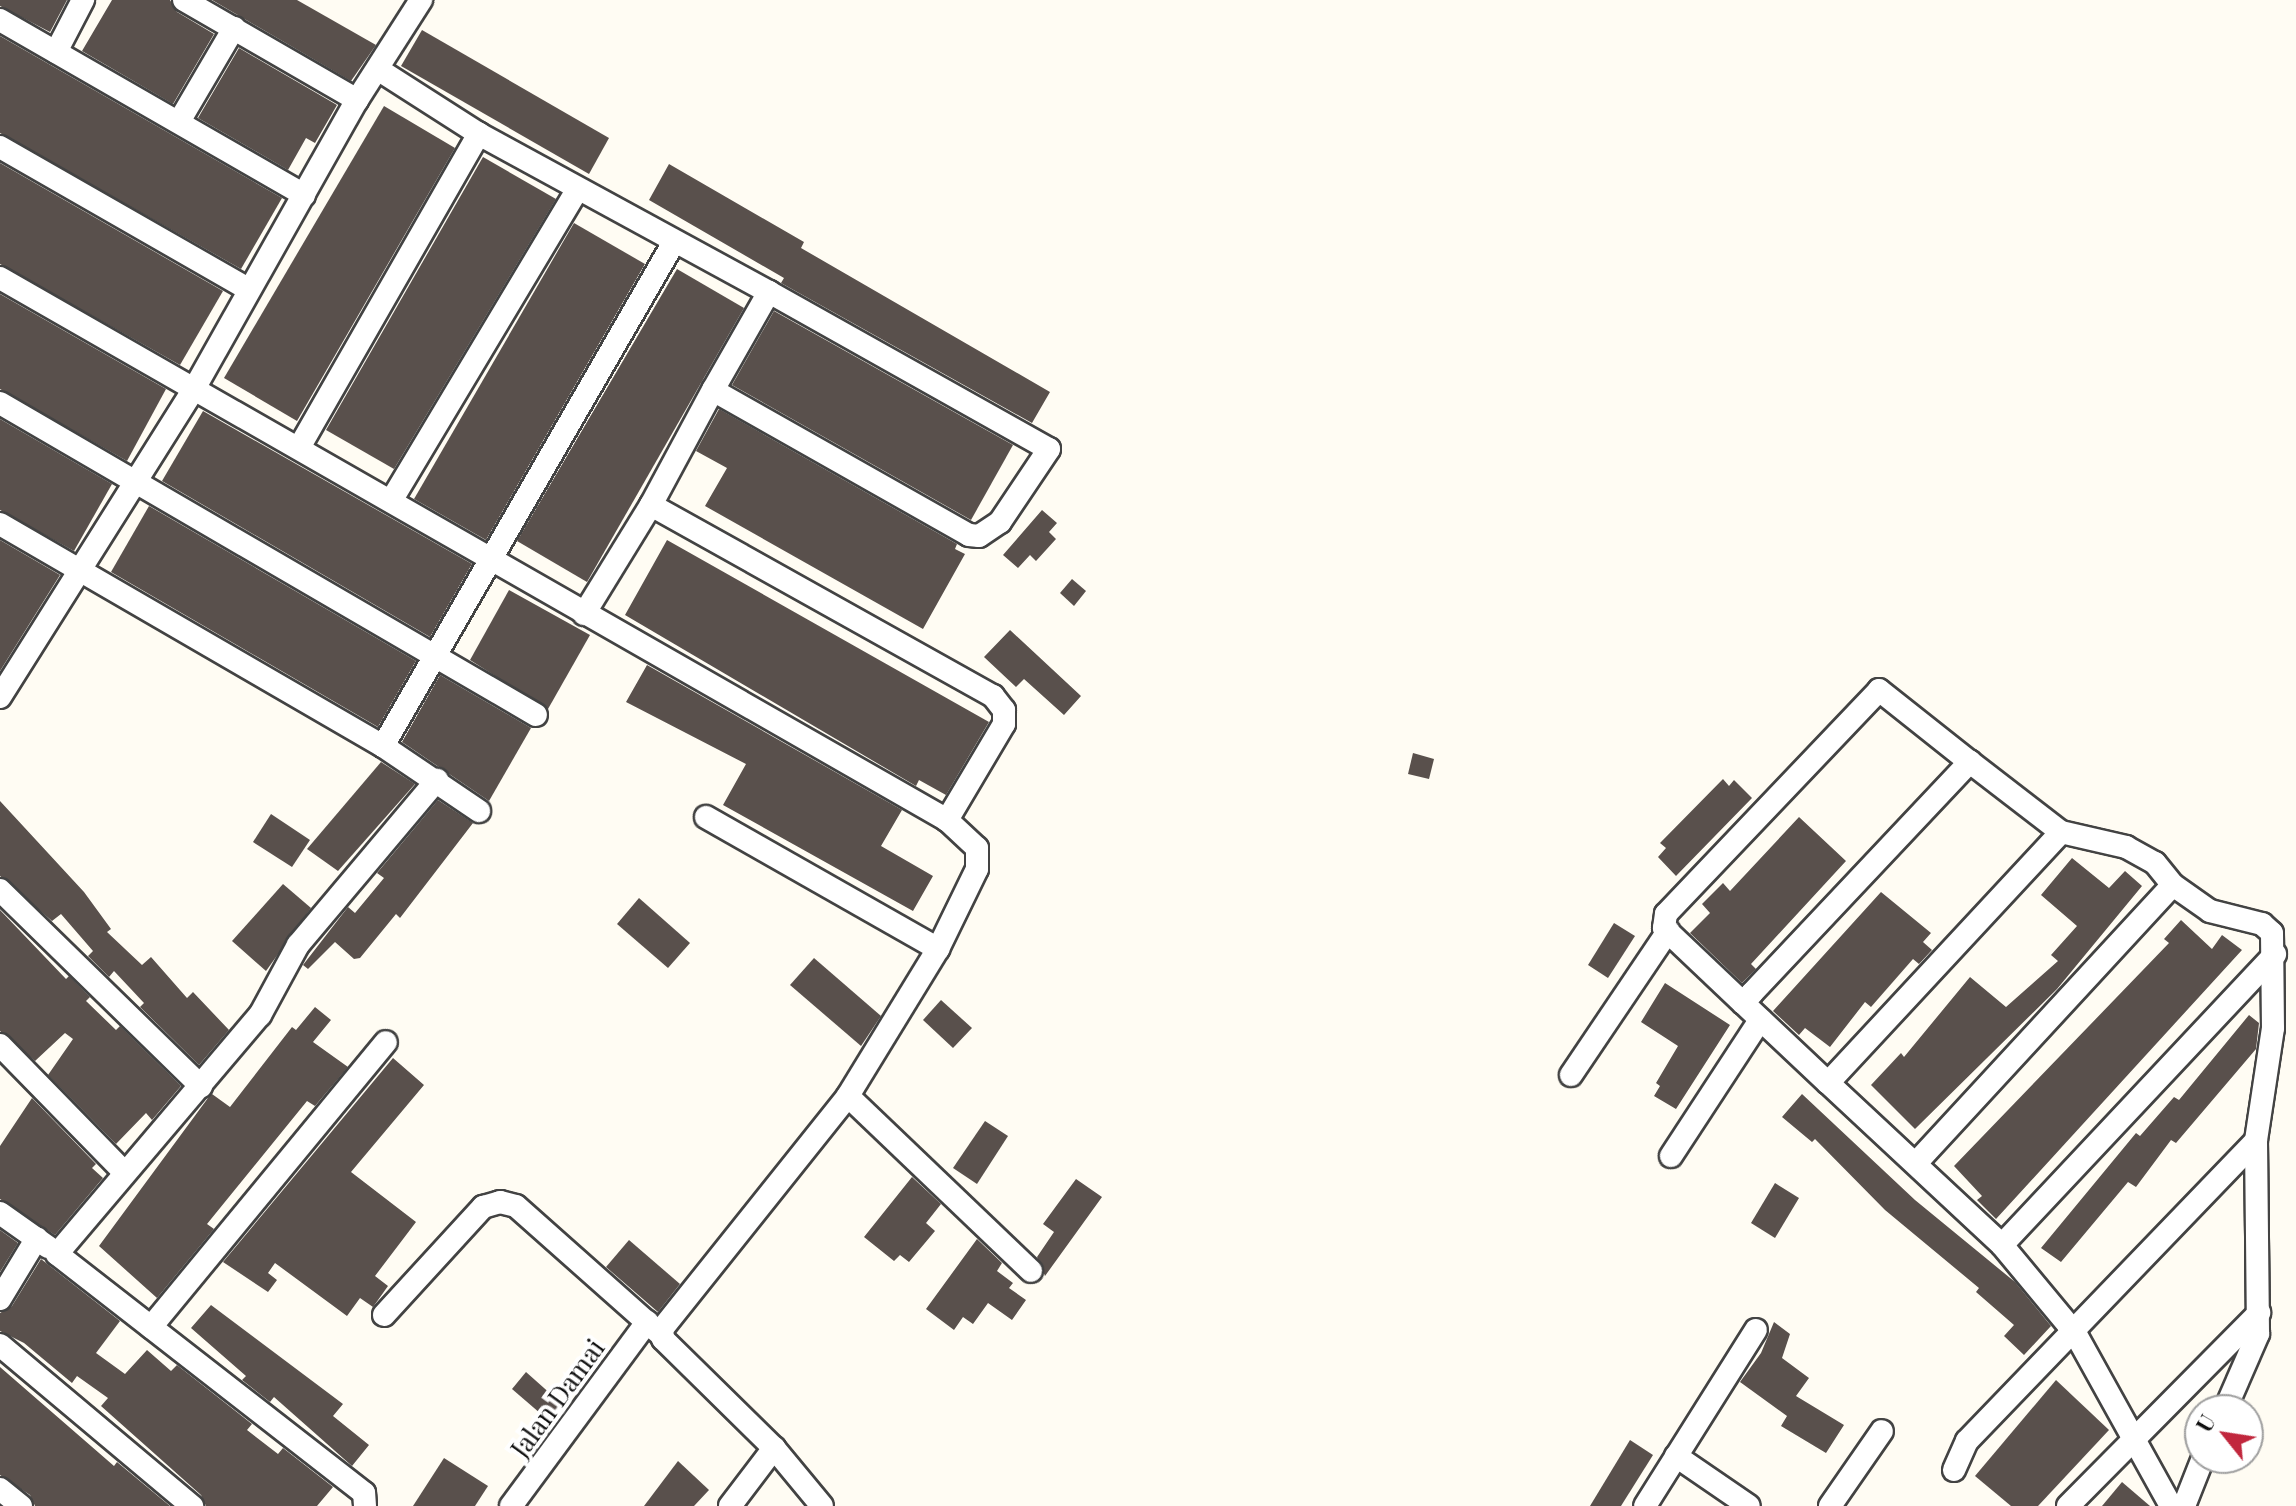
<!DOCTYPE html>
<style>
body{margin:0}
#map{position:relative;width:2296px;height:1506px;overflow:hidden;background:#fffcf3;font-family:"Playfair Display",serif}
div>[style]{position:absolute}
[style*='--x']{left:calc(var(--x)*1px);top:calc(var(--y)*1px);width:calc(var(--w)*1px);rotate:calc(var(--a)*1deg)}
.building>*{inset:0;background:#59504c}
.roads{filter:drop-shadow(2px 0 #434343) drop-shadow(-2px 0 #434343) drop-shadow(0 2px #434343) drop-shadow(0 -2px #434343)}
.minor>*{height:22px;margin:-11px;padding:0 11px;transform-origin:11px;border-radius:11px;background:#fff}
span{translate:-50% -50%;white-space:nowrap;text-align:center;line-height:1.15;-webkit-text-stroke:8px #fff;paint-order:stroke}
.street-label{font-size:26px;color:#101010}
.north{position:absolute;left:2184px;top:1394px;width:80px;height:80px;box-sizing:border-box;background:#fff;border:2px solid #9f9f9f;border-radius:50%;rotate:300deg;font-size:22px;font-weight:700;line-height:32px;text-align:center;color:#101010}
.north::after{content:'';display:block;margin:auto;width:28px;height:36px;background:#c1273d;clip-path:polygon(50% 0,100% 100%,50% 72%,0 100%)}
</style>
<div id="map">
<div class="building">
<div style="clip-path:polygon(0 0,67px 0,50px 32px,0 6px)"></div>
<div style="clip-path:polygon(112px 0,170px 0,177px 12px,214px 34px,173px 104px,82px 51px)"></div>
<div style="clip-path:polygon(212px 0,297px 0,376px 45px,351px 81px)"></div>
<div style="clip-path:polygon(422px 30px,609px 138px,589px 174px,401px 66px)"></div>
<div style="clip-path:polygon(0 36px,282px 198px,241px 269px,0 133px)"></div>
<div style="clip-path:polygon(239px 48px,337px 105px,315px 143px,306px 138px,288px 170px,198px 118px)"></div>
<div style="clip-path:polygon(384px 106px,455px 148px,297px 421px,224px 378px)"></div>
<div style="clip-path:polygon(483px 157px,556px 199px,394px 469px,326px 430px)"></div>
<div style="clip-path:polygon(0 163px,223px 291px,180px 365px,0 264px)"></div>
<div style="clip-path:polygon(669px 164px,804px 242px,801px 248px,1050px 392px,1032px 423px,781px 283px,784px 278px,649px 200px)"></div>
<div style="clip-path:polygon(574px 223px,645px 264px,486px 540px,414px 499px)"></div>
<div style="clip-path:polygon(677px 269px,744px 308px,587px 582px,517px 541px)"></div>
<div style="clip-path:polygon(0 294px,166px 389px,127px 461px,0 389px)"></div>
<div style="clip-path:polygon(774px 311px,1013px 445px,971px 520px,732px 385px)"></div>
<div style="clip-path:polygon(719px 409px,957px 544px,955px 549px,965px 554px,923px 629px,705px 506px,727px 468px,696px 451px)"></div>
<div style="clip-path:polygon(203px 411px,472px 564px,430px 637px,162px 481px)"></div>
<div style="clip-path:polygon(0 419px,112px 484px,74px 551px,0 510px)"></div>
<div style="clip-path:polygon(149px 506px,416px 661px,378px 727px,111px 572px)"></div>
<div style="clip-path:polygon(1042px 510px,1057px 523px,1049px 532px,1056px 539px,1036px 561px,1030px 555px,1018px 568px,1003px 555px)"></div>
<div style="clip-path:polygon(0 540px,60px 575px,0 671px)"></div>
<div style="clip-path:polygon(667px 540px,989px 722px,946px 795px,919px 780px,916px 786px,625px 615px)"></div>
<div style="clip-path:polygon(1072px 579px,1086px 591px,1074px 606px,1060px 593px)"></div>
<div style="clip-path:polygon(509px 590px,590px 635px,548px 709px,470px 660px)"></div>
<div style="clip-path:polygon(1010px 630px,1081px 696px,1064px 715px,1024px 679px,1016px 687px,984px 657px)"></div>
<div style="clip-path:polygon(647px 665px,902px 810px,881px 846px,933px 876px,913px 911px,723px 805px,746px 764px,626px 702px)"></div>
<div style="clip-path:polygon(440px 675px,531px 728px,489px 801px,402px 742px)"></div>
<div style="clip-path:polygon(1413px 753px,1434px 759px,1429px 779px,1408px 774px)"></div>
<div style="clip-path:polygon(381px 762px,415px 784px,338px 871px,307px 849px)"></div>
<div style="clip-path:polygon(1723px 779px,1729px 786px,1734px 780px,1752px 798px,1676px 876px,1658px 857px,1666px 848px,1660px 843px)"></div>
<div style="clip-path:polygon(438px 800px,473px 823px,400px 918px,396px 914px,360px 958px,354px 959px,335px 942px,308px 969px,303px 965px,348px 907px,355px 913px,384px 878px,377px 873px)"></div>
<div style="clip-path:polygon(0 801px,84px 892px,111px 929px,107px 932px,142px 965px,151px 957px,187px 998px,193px 992px,229px 1030px,199px 1065px,140px 1007px,144px 1003px,114px 971px,109px 977px,88px 956px,93px 951px,61px 914px,52px 921px,0 876px)"></div>
<div style="clip-path:polygon(271px 814px,310px 840px,292px 867px,253px 842px)"></div>
<div style="clip-path:polygon(1799px 817px,1846px 861px,1751px 964px,1756px 969px,1742px 983px,1690px 933px,1710px 913px,1702px 904px,1723px 883px,1730px 891px)"></div>
<div style="clip-path:polygon(2072px 858px,2109px 888px,2125px 871px,2142px 886px,2057px 989px,1915px 1129px,1871px 1085px,1901px 1053px,1904px 1057px,1970px 977px,2006px 1007px,2058px 961px,2051px 955px,2077px 926px,2041px 895px)"></div>
<div style="clip-path:polygon(283px 884px,311px 908px,266px 971px,232px 941px)"></div>
<div style="clip-path:polygon(1881px 892px,1931px 933px,1923px 942px,1932px 950px,1919px 964px,1913px 959px,1871px 1007px,1865px 1002px,1830px 1047px,1805px 1028px,1799px 1035px,1773px 1011px)"></div>
<div style="clip-path:polygon(639px 898px,690px 943px,668px 968px,617px 924px)"></div>
<div style="clip-path:polygon(0 910px,66px 979px,69px 976px,90px 997px,86px 1001px,116px 1030px,120px 1026px,181px 1086px,152px 1120px,146px 1113px,116px 1144px,48px 1075px,73px 1039px,65px 1033px,35px 1061px,0 1031px)"></div>
<div style="clip-path:polygon(2181px 920px,2212px 949px,2222px 935px,2242px 950px,1996px 1219px,1977px 1200px,1982px 1196px,1954px 1166px,2169px 943px,2164px 939px)"></div>
<div style="clip-path:polygon(1614px 923px,1635px 936px,1608px 978px,1588px 965px)"></div>
<div style="clip-path:polygon(814px 958px,881px 1016px,861px 1046px,790px 985px)"></div>
<div style="clip-path:polygon(1665px 983px,1730px 1025px,1676px 1109px,1654px 1096px,1660px 1086px,1656px 1083px,1678px 1046px,1641px 1022px)"></div>
<div style="clip-path:polygon(941px 1000px,972px 1028px,953px 1048px,923px 1020px)"></div>
<div style="clip-path:polygon(315px 1007px,331px 1020px,313px 1042px,348px 1067px,315px 1106px,307px 1101px,207px 1224px,214px 1229px,157px 1298px,99px 1246px,208px 1098px,212px 1094px,230px 1107px,292px 1027px,296px 1030px)"></div>
<div style="clip-path:polygon(2249px 1015px,2259px 1023px,2256px 1049px,2176px 1143px,2171px 1140px,2136px 1187px,2128px 1182px,2061px 1262px,2041px 1248px,2136px 1133px,2140px 1136px,2174px 1097px,2179px 1100px)"></div>
<div style="clip-path:polygon(393px 1058px,424px 1085px,351px 1172px,416px 1222px,375px 1276px,388px 1286px,373px 1307px,360px 1298px,347px 1316px,275px 1263px,268px 1273px,277px 1280px,268px 1292px,223px 1262px)"></div>
<div style="clip-path:polygon(1802px 1094px,1915px 1200px,2015px 1282px,2051px 1326px,2024px 1355px,2004px 1336px,2014px 1325px,1976px 1292px,1979px 1288px,1885px 1210px,1815px 1139px,1812px 1142px,1782px 1117px)"></div>
<div style="clip-path:polygon(32px 1098px,96px 1164px,92px 1168px,103px 1178px,55px 1235px,0 1199px,0 1146px)"></div>
<div style="clip-path:polygon(985px 1121px,1008px 1136px,977px 1184px,953px 1168px)"></div>
<div style="clip-path:polygon(912px 1177px,941px 1204px,926px 1223px,935px 1231px,909px 1262px,900px 1255px,894px 1261px,864px 1237px)"></div>
<div style="clip-path:polygon(1076px 1179px,1102px 1197px,1045px 1276px,1037px 1257px,1054px 1232px,1043px 1224px)"></div>
<div style="clip-path:polygon(1775px 1183px,1799px 1198px,1775px 1238px,1751px 1223px)"></div>
<div style="clip-path:polygon(0 1230px,18px 1243px,0 1272px)"></div>
<div style="clip-path:polygon(977px 1239px,1002px 1263px,997px 1271px,1013px 1283px,1009px 1288px,1026px 1300px,1012px 1320px,988px 1303px,973px 1324px,963px 1317px,954px 1330px,926px 1309px)"></div>
<div style="clip-path:polygon(629px 1240px,680px 1284px,658px 1312px,606px 1267px)"></div>
<div style="clip-path:polygon(41px 1259px,120px 1321px,96px 1353px,125px 1374px,147px 1350px,171px 1371px,177px 1365px,252px 1424px,247px 1430px,278px 1454px,283px 1448px,333px 1487px,317px 1506px,206px 1506px,201px 1495px,101px 1406px,108px 1398px,77px 1376px,72px 1383px,24px 1343px,0 1331px,0 1313px,12px 1306px)"></div>
<div style="clip-path:polygon(211px 1305px,343px 1404px,333px 1416px,369px 1445px,352px 1466px,274px 1397px,270px 1402px,242px 1380px,246px 1376px,191px 1328px)"></div>
<div style="clip-path:polygon(1774px 1322px,1790px 1334px,1782px 1358px,1809px 1378px,1796px 1396px,1844px 1425px,1826px 1453px,1781px 1426px,1787px 1416px,1740px 1382px,1761px 1353px)"></div>
<div style="clip-path:polygon(0 1367px,114px 1466px,117px 1462px,170px 1506px,35px 1506px,30px 1495px,0 1475px)"></div>
<div style="clip-path:polygon(526px 1372px,562px 1404px,548px 1420px,512px 1389px)"></div>
<div style="clip-path:polygon(2056px 1380px,2109px 1430px,2038px 1506px,2011px 1506px,1975px 1476px)"></div>
<div style="clip-path:polygon(1630px 1440px,1653px 1455px,1621px 1506px,1590px 1506px)"></div>
<div style="clip-path:polygon(444px 1458px,488px 1486px,475px 1506px,413px 1506px)"></div>
<div style="clip-path:polygon(678px 1461px,709px 1490px,694px 1506px,644px 1506px)"></div>
<div style="clip-path:polygon(2122px 1482px,2150px 1506px,2102px 1506px)"></div>
</div>
<div class="roads">
<div class="minor">
<div style="--x:184;--y:0;--w:200;--a:30"></div>
<div style="--x:0;--y:20;--w:351;--a:29.9"></div>
<div style="--x:56;--y:52;--w:59;--a:-62.6"></div>
<div style="--x:379;--y:70;--w:119;--a:32.6"></div>
<div style="--x:479;--y:134;--w:330;--a:28.6"></div>
<div style="--x:180;--y:120;--w:107;--a:-59.6"></div>
<div style="--x:0;--y:147;--w:286;--a:29.8"></div>
<div style="--x:0;--y:278;--w:1091;--a:29.78"></div>
<div style="--x:947;--y:820;--w:41;--a:43"></div>
<div style="--x:977;--y:848;--w:21;--a:90"></div>
<div style="--x:977;--y:869;--w:89;--a:116"></div>
<div style="--x:938;--y:949;--w:172;--a:121.5"></div>
<div style="--x:848;--y:1096;--w:298;--a:128.6"></div>
<div style="--x:662;--y:1329;--w:10;--a:84"></div>
<div style="--x:663;--y:1339;--w:156;--a:44.5"></div>
<div style="--x:774;--y:1448;--w:75;--a:50.4"></div>
<div style="--x:0;--y:403;--w:620;--a:30.2"></div>
<div style="--x:300;--y:446;--w:360;--a:-60.2"></div>
<div style="--x:391;--y:501;--w:364;--a:-59.1"></div>
<div style="--x:651;--y:505;--w:392;--a:29.2"></div>
<div style="--x:993;--y:696;--w:18;--a:52"></div>
<div style="--x:1004;--y:710;--w:14;--a:90"></div>
<div style="--x:1004;--y:724;--w:112;--a:120.7"></div>
<div style="--x:0;--y:524;--w:443;--a:30.1"></div>
<div style="--x:383;--y:746;--w:116;--a:34.1"></div>
<div style="--x:584;--y:614;--w:128;--a:-58.4"></div>
<div style="--x:651;--y:505;--w:131;--a:-61.7"></div>
<div style="--x:713;--y:390;--w:113;--a:-60.3"></div>
<div style="--x:769;--y:292;--w:321;--a:29.3"></div>
<div style="--x:1049;--y:449;--w:88;--a:123.9"></div>
<div style="--x:1000;--y:522;--w:25;--a:146"></div>
<div style="--x:979;--y:536;--w:10;--a:-174"></div>
<div style="--x:969;--y:535;--w:294;--a:-150.5"></div>
<div style="--x:0;--y:697;--w:364;--a:-57.8"></div>
<div style="--x:194;--y:389;--w:332;--a:-60.6"></div>
<div style="--x:357;--y:100;--w:119;--a:-57.4"></div>
<div style="--x:383;--y:746;--w:582;--a:-60"></div>
<div style="--x:706;--y:817;--w:267;--a:29.6"></div>
<div style="--x:0;--y:890;--w:281;--a:44.3"></div>
<div style="--x:1743;--y:1003;--w:109;--a:-136.5"></div>
<div style="--x:1664;--y:928;--w:14;--a:-82"></div>
<div style="--x:1666;--y:914;--w:309;--a:-46.4"></div>
<div style="--x:1879;--y:690;--w:116;--a:38.4"></div>
<div style="--x:0;--y:1045;--w:177;--a:45.7"></div>
<div style="--x:1571;--y:1075;--w:174;--a:-56"></div>
<div style="--x:1828;--y:1083;--w:117;--a:-136.7"></div>
<div style="--x:1743;--y:1003;--w:13;--a:-48"></div>
<div style="--x:1752;--y:993;--w:318;--a:-46.7"></div>
<div style="--x:1970;--y:762;--w:115;--a:37.6"></div>
<div style="--x:848;--y:1096;--w:253;--a:43.7"></div>
<div style="--x:1671;--y:1156;--w:163;--a:-56.8"></div>
<div style="--x:1917;--y:1162;--w:377;--a:-47.3"></div>
<div style="--x:0;--y:1213;--w:59;--a:35.3"></div>
<div style="--x:2002;--y:1245;--w:399;--a:-46.8"></div>
<div style="--x:0;--y:1299;--w:71;--a:-58.8"></div>
<div style="--x:384;--y:1315;--w:147;--a:-47.5"></div>
<div style="--x:483;--y:1207;--w:18;--a:-16"></div>
<div style="--x:500;--y:1202;--w:16;--a:14"></div>
<div style="--x:516;--y:1206;--w:193;--a:41.6"></div>
<div style="--x:151;--y:1327;--w:369;--a:-50.5"></div>
<div style="--x:0;--y:1345;--w:251;--a:40"></div>
<div style="--x:1676;--y:1456;--w:88;--a:34.4"></div>
<div style="--x:1954;--y:1470;--w:32;--a:-66"></div>
<div style="--x:1967;--y:1441;--w:417;--a:-46.1"></div>
<div style="--x:0;--y:1489;--w:27;--a:39"></div>
<div style="--x:365;--y:1506;--w:13;--a:-94"></div>
<div style="--x:364;--y:1493;--w:389;--a:-142.1"></div>
<div style="--x:57;--y:1254;--w:314;--a:-49.7"></div>
<div style="--x:260;--y:1015;--w:80;--a:-61.5"></div>
<div style="--x:298;--y:945;--w:216;--a:-49.9"></div>
<div style="--x:511;--y:1506;--w:229;--a:-53.5"></div>
<div style="--x:730;--y:1506;--w:73;--a:-52.8"></div>
<div style="--x:1645;--y:1506;--w:208;--a:-57.8"></div>
<div style="--x:1830;--y:1506;--w:91;--a:-55.3"></div>
<div style="--x:2068;--y:1506;--w:272;--a:-45.3"></div>
<div style="--x:2171;--y:1506;--w:198;--a:-119"></div>
<div style="--x:2075;--y:1333;--w:114;--a:-129.7"></div>
<div style="--x:2002;--y:1245;--w:238;--a:-137"></div>
<div style="--x:1828;--y:1083;--w:342;--a:-47.1"></div>
<div style="--x:2061;--y:832;--w:67;--a:13"></div>
<div style="--x:2126;--y:847;--w:33;--a:29"></div>
<div style="--x:2155;--y:863;--w:28;--a:51"></div>
<div style="--x:2173;--y:885;--w:45;--a:35.1"></div>
<div style="--x:2210;--y:911;--w:54;--a:14"></div>
<div style="--x:2262;--y:924;--w:13;--a:42"></div>
<div style="--x:2272;--y:933;--w:95;--a:89.4"></div>
<div style="--x:2273;--y:1028;--w:114;--a:98.6"></div>
<div style="--x:2256;--y:1141;--w:193;--a:89.4"></div>
<div style="--x:2258;--y:1334;--w:83;--a:113.5"></div>
<div style="--x:2184;--y:1506;--w:52;--a:-68.4"></div>
</div>
</div>
<div class="street-label">
<span style="left:557px;top:1398px;rotate:-54deg">Jalan Damai</span>
</div>
<div class="north">U</div>
</div>
